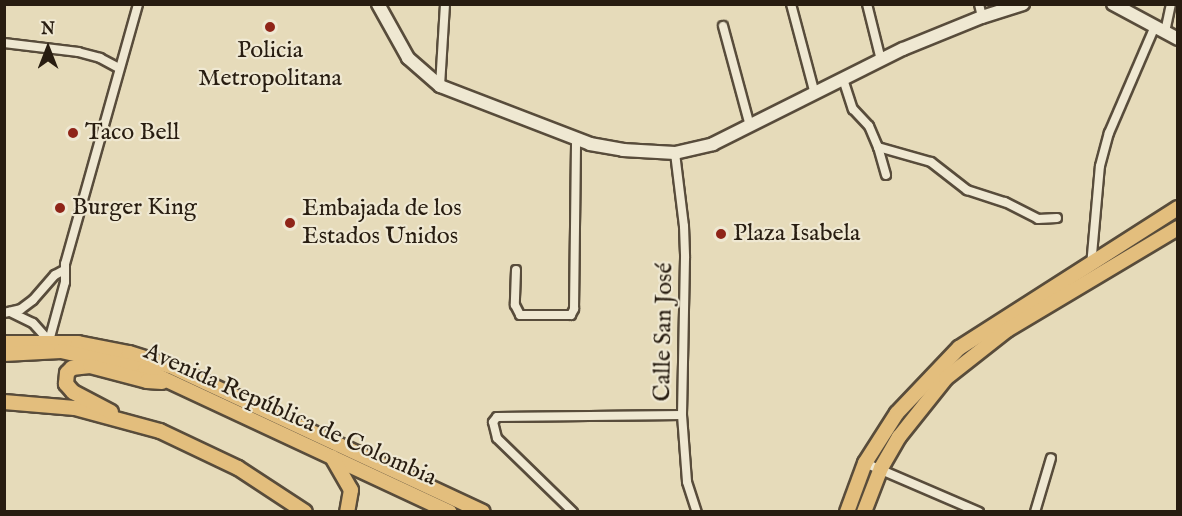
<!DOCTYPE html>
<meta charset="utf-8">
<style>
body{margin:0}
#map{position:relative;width:1182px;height:516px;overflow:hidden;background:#e6dbba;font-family:"IM FELL English",serif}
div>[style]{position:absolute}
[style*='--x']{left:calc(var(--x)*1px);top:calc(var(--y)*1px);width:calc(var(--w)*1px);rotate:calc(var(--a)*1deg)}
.roads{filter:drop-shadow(2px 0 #584c3b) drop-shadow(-2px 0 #584c3b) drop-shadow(0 2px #584c3b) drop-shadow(0 -2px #584c3b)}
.minor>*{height:8px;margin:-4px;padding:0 4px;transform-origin:4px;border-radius:4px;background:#efe8d2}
.secondary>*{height:12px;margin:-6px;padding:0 6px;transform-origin:6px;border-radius:6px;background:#efe8d2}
.primary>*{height:14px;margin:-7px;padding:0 7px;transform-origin:7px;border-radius:7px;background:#e3be7d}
.dots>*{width:16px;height:16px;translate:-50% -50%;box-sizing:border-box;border:3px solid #efe8d2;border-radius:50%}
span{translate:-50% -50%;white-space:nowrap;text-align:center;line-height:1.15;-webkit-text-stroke:4.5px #efe8d2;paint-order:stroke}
.poi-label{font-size:24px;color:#281d11}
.left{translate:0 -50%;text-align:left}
.street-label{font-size:24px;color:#281d11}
.frame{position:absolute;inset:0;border:6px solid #281d11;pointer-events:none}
.north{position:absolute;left:18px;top:18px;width:60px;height:60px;-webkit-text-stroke:4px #efe8d2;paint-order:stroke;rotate:0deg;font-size:16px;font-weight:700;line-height:24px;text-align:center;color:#281d11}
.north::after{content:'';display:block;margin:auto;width:21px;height:27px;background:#281d11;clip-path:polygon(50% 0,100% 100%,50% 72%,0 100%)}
</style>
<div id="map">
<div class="roads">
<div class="minor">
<div style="--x:791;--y:4;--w:93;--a:75.1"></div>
<div style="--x:867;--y:4;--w:58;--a:76"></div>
<div style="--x:979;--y:4;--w:13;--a:77"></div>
<div style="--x:723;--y:26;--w:104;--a:74.9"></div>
<div style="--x:1165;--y:32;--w:29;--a:-78"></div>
<div style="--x:4;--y:43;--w:75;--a:6.9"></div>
<div style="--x:78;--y:52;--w:23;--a:15"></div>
<div style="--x:100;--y:58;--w:21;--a:28"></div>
<div style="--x:843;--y:79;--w:32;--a:72"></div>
<div style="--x:853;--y:109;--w:23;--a:47"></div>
<div style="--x:869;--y:126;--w:23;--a:67"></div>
<div style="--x:878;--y:147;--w:55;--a:15.8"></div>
<div style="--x:931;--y:162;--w:46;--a:37.9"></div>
<div style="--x:967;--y:190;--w:40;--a:18"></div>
<div style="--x:1005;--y:202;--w:37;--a:27"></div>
<div style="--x:1038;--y:219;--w:19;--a:-3"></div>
<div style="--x:440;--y:86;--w:82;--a:-86.5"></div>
<div style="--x:878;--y:147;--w:29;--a:74"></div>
<div style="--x:675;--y:153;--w:74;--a:83"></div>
<div style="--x:684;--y:226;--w:32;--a:88"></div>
<div style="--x:685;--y:258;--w:157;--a:91.1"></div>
<div style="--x:682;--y:415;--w:67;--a:85.7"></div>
<div style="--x:687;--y:482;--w:32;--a:72"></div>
<div style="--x:1091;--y:266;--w:100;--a:-84.9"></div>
<div style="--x:1100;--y:166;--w:34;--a:-75"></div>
<div style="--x:1109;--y:133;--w:116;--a:-66.7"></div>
<div style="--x:516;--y:270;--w:35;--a:92"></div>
<div style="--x:515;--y:305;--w:11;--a:63"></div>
<div style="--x:520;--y:315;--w:51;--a:0"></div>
<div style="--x:571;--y:315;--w:7;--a:-63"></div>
<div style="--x:574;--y:309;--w:170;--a:-89.3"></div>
<div style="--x:10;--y:312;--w:25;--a:26"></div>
<div style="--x:33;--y:323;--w:24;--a:48"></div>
<div style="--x:4;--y:313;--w:17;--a:-13"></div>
<div style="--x:21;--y:309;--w:15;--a:-37"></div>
<div style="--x:33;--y:300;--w:33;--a:-49"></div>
<div style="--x:55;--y:275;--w:10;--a:-29"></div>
<div style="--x:49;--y:341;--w:61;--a:-74.8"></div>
<div style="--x:65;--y:282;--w:18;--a:-90"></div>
<div style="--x:65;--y:264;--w:270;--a:-74.3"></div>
<div style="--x:865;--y:463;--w:124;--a:23.3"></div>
<div style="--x:573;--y:512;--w:106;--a:-135.8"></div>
<div style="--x:497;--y:438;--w:16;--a:-104"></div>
<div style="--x:493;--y:422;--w:6;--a:-51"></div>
<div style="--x:497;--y:417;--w:185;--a:-0.6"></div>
<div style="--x:1035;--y:512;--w:56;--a:-73.5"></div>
</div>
<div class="secondary">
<div style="--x:378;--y:4;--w:62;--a:60.9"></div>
<div style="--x:408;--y:58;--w:43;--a:41.2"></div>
<div style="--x:440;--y:86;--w:161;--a:21.1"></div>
<div style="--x:590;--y:144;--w:34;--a:10"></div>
<div style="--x:623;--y:150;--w:52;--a:3.3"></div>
<div style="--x:675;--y:153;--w:39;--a:-13"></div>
<div style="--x:713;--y:144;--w:212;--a:-26.6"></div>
<div style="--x:903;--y:49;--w:85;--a:-22.1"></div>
<div style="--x:982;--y:17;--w:43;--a:-17.6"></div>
<div style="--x:1113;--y:4;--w:74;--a:28.3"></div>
</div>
<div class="primary">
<div style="--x:4;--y:343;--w:74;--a:0"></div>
<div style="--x:78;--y:343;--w:52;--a:11.1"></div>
<div style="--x:129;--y:353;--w:43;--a:17.6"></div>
<div style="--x:170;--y:366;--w:345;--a:25"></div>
<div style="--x:4;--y:354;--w:57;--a:-3"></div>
<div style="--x:61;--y:351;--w:86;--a:12.7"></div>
<div style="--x:145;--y:370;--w:336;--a:25"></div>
<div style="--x:4;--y:402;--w:71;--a:4.8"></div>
<div style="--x:75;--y:408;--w:88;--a:15.1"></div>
<div style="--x:160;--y:431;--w:86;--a:25.4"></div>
<div style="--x:238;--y:468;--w:80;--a:33.3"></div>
<div style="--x:111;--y:412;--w:43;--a:-152.2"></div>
<div style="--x:73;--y:392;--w:11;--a:-131"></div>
<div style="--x:66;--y:384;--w:11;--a:-85"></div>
<div style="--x:67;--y:373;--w:7;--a:-45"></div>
<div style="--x:72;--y:368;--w:18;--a:-6"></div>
<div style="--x:90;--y:366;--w:59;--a:14.7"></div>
<div style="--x:147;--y:381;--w:15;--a:4"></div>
<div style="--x:332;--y:457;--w:38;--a:60"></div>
<div style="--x:351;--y:490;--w:22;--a:100"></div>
<div style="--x:847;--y:512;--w:52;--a:-69.8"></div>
<div style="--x:865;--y:463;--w:59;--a:-57.4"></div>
<div style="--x:897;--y:413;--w:90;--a:-46.4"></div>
<div style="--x:959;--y:348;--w:260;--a:-32.6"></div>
<div style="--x:864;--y:512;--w:47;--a:-68.9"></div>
<div style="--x:881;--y:468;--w:36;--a:-60"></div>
<div style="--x:899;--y:437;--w:75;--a:-51.5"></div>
<div style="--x:946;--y:378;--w:78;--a:-38.2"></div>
<div style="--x:1007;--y:330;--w:199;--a:-30.8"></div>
</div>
</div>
<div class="dots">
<div style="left:270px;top:27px;background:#8f2418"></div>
<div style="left:73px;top:133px;background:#8f2418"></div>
<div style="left:60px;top:208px;background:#8f2418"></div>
<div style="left:290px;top:223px;background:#8f2418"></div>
<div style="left:721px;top:234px;background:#8f2418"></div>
</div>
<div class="poi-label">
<span style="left:270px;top:65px">Policia<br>Metropolitana</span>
<span class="left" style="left:85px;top:133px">Taco Bell</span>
<span class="left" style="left:72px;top:208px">Burger King</span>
<span class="left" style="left:302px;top:223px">Embajada de los<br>Estados Unidos</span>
<span class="left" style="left:733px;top:234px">Plaza Isabela</span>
</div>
<div class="street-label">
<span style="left:664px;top:332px;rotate:-89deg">Calle San José</span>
<span style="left:290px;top:415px;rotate:24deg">Avenida República de Colombia</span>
</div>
<div class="frame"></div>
<div class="north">N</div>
</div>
